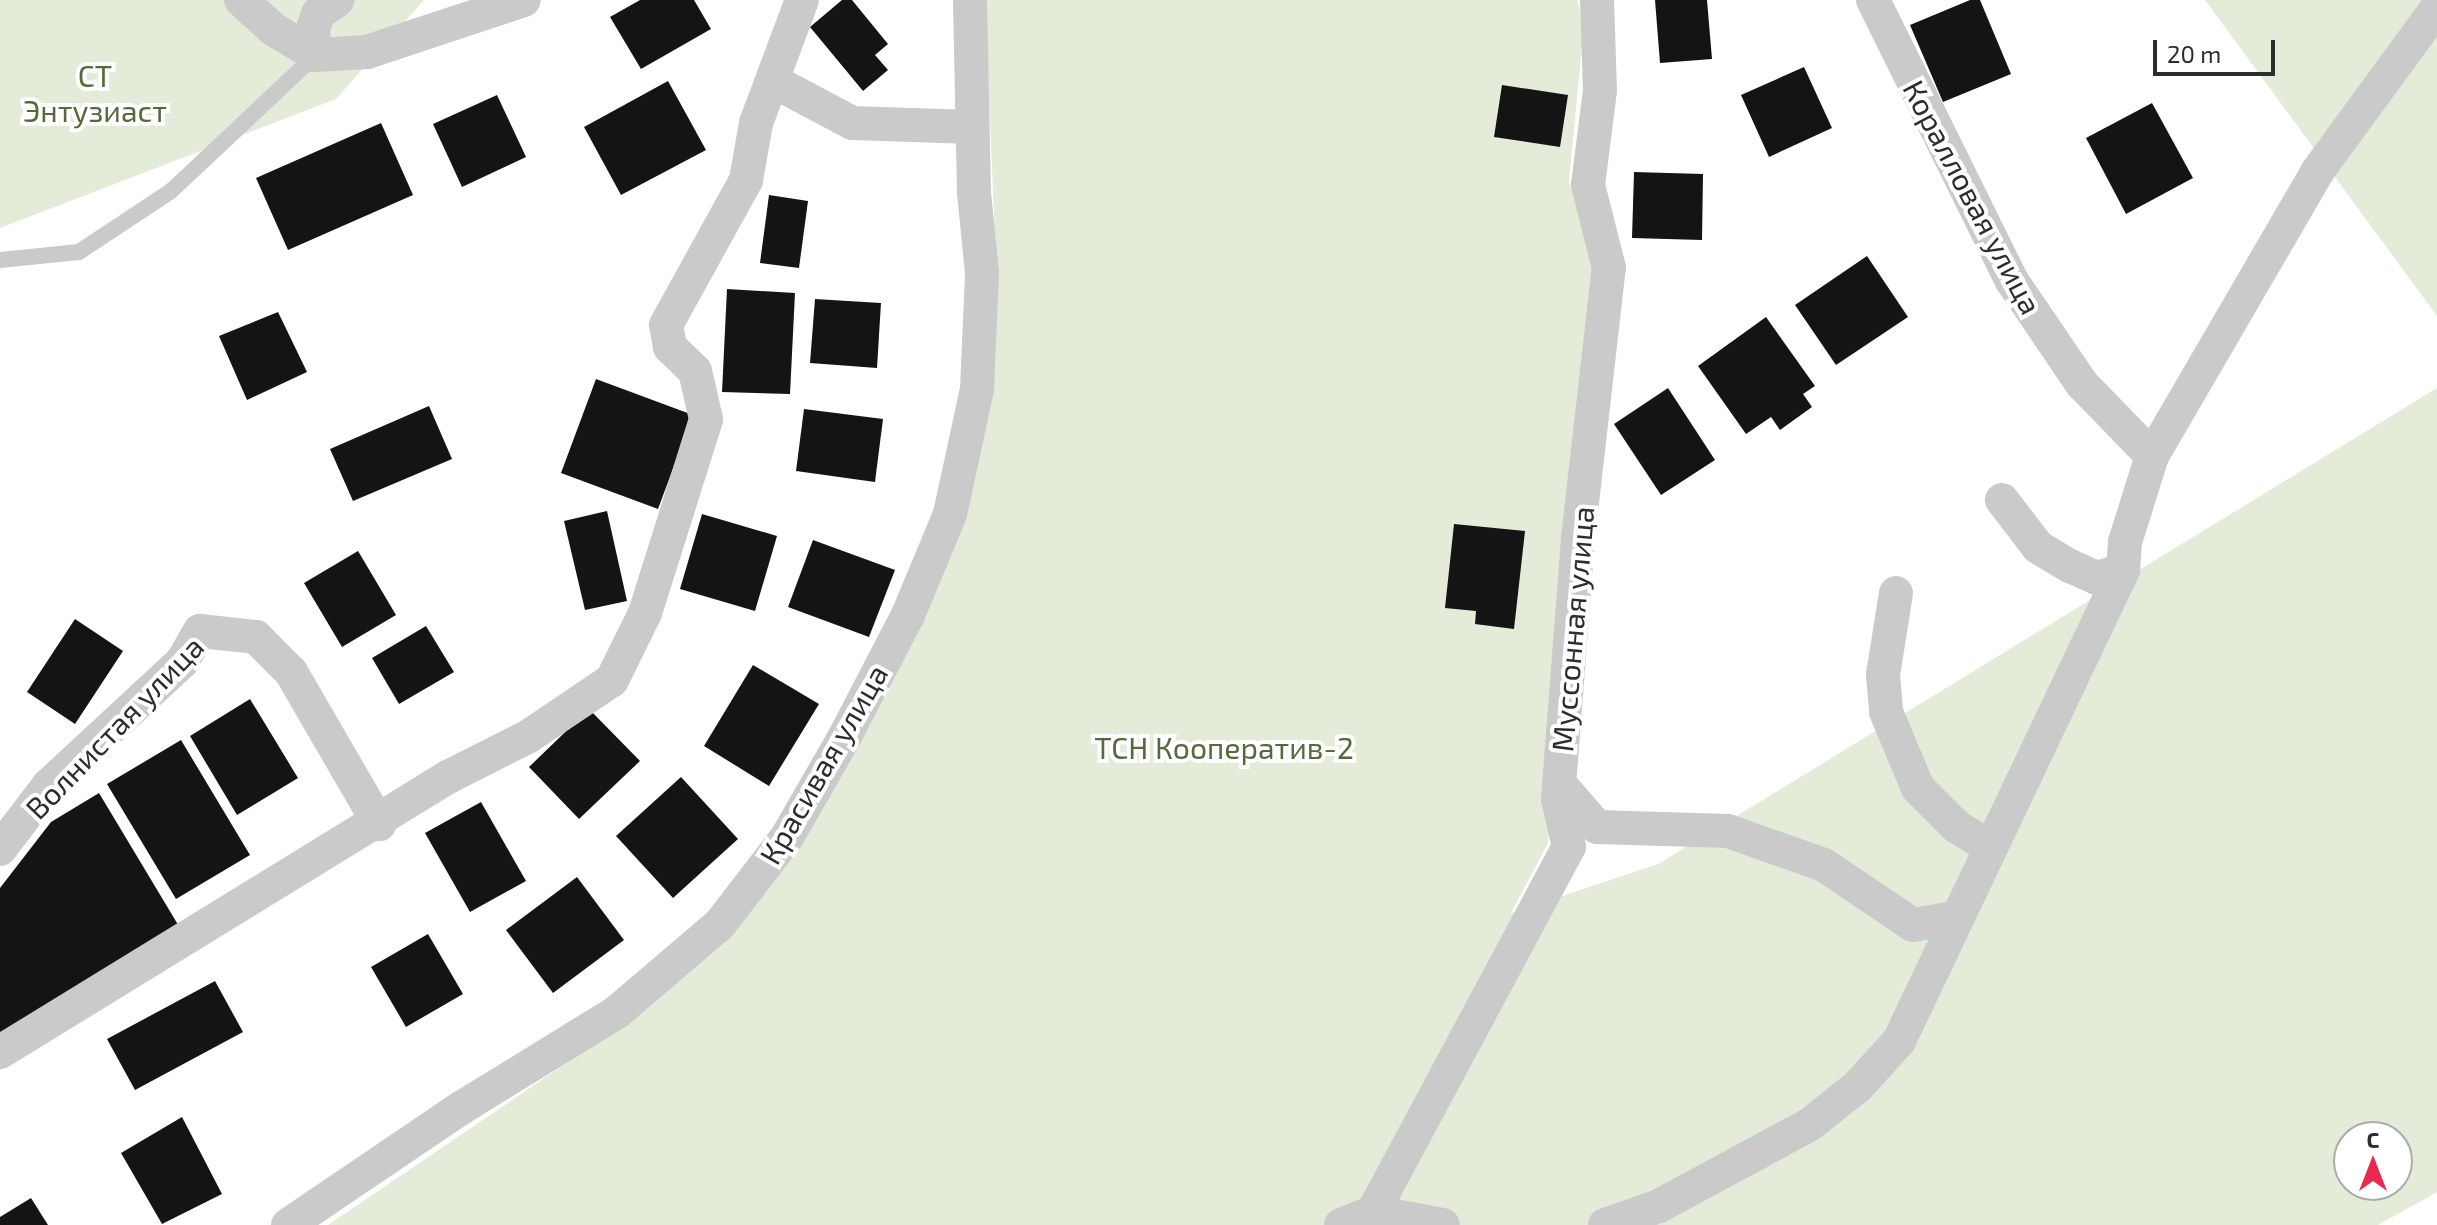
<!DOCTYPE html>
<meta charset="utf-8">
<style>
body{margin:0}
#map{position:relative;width:2437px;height:1225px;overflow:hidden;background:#fff;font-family:"Exo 2",sans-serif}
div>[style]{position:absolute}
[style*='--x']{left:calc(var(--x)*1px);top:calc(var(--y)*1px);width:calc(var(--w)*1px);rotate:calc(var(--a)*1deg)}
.green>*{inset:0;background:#e5ebd9}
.building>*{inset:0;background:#141414}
.service>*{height:16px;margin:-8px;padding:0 8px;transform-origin:8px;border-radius:8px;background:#cacaca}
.minor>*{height:34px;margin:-17px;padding:0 17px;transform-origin:17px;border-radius:17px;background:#cacaca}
span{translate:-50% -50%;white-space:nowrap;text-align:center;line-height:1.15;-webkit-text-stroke:8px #fff;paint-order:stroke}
.park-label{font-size:30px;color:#56693a}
.street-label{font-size:30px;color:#2d2d2d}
.north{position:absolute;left:2333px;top:1121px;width:80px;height:80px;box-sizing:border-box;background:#fff;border:2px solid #ababab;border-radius:50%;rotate:0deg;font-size:22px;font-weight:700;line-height:32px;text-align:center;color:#2d2d2d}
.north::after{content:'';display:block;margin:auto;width:28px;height:36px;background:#e82a50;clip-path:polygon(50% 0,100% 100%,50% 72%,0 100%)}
.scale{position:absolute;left:2153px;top:40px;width:122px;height:36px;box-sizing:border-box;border:4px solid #2d2d2d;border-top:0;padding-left:10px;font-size:24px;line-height:28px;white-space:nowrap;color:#2d2d2d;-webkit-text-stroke:6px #fff;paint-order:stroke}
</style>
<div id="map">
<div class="green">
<div style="clip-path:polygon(0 0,424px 0,336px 99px,0 228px)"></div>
<div style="clip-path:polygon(evenodd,985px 0,1577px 0,1584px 25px,1569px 181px,1593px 259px,1548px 843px,1511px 913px,1658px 864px,2437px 388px,2437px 1192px,2378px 1225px,328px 1225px,621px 1026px,730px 936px,905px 648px,996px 265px,985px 0,2349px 1137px,2397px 1137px,2397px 1185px,2349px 1185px,2349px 1137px)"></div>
<div style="clip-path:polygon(2205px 0,2437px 0,2437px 316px)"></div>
</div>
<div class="building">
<div style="clip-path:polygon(640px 0,694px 0,711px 29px,641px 69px,610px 17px)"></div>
<div style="clip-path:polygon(842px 0,852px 0,888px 44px,875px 55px,888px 70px,863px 91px,810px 27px)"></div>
<div style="clip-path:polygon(1655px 0,1707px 0,1712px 59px,1660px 63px)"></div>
<div style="clip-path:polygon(1970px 0,1980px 0,2011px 74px,1943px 102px,1910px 25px)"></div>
<div style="clip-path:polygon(1804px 67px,1832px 128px,1769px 157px,1741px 95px)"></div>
<div style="clip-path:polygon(668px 81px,706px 150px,621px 195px,584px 127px)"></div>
<div style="clip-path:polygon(1502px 85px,1568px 95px,1560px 147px,1494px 137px)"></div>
<div style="clip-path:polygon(497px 95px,526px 157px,462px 187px,433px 124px)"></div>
<div style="clip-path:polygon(2152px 103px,2193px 178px,2126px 214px,2086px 138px)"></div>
<div style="clip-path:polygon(381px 123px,413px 195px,288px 250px,256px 178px)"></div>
<div style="clip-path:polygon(1634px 172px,1703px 174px,1702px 240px,1632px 238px)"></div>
<div style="clip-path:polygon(769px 195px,808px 201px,799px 268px,760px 263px)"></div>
<div style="clip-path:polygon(1867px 256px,1908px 317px,1836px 365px,1795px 305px)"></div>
<div style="clip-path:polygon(727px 289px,795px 293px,790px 394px,722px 392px)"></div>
<div style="clip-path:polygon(815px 299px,881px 303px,877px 368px,810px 363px)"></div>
<div style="clip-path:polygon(278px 312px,307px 372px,247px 400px,219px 336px)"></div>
<div style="clip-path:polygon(1766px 317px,1815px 386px,1803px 394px,1812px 407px,1780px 430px,1771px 417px,1746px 434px,1698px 366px)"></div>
<div style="clip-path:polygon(596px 379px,693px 415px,658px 509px,561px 473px)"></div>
<div style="clip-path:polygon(1668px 388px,1715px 460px,1661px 495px,1614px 424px)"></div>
<div style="clip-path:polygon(429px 406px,452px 459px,353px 501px,330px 449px)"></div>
<div style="clip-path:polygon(804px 409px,883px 419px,875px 482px,796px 471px)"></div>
<div style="clip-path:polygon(607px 511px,627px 601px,585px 610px,564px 521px)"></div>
<div style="clip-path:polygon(702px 514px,777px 536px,755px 611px,680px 589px)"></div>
<div style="clip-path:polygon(1454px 524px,1525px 531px,1514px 629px,1475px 624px,1476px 611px,1445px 608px)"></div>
<div style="clip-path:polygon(813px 540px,895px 570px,869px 637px,788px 607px)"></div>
<div style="clip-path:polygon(358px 551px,396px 615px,342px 647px,304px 583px)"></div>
<div style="clip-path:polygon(75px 619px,123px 651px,75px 724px,27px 692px)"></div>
<div style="clip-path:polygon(426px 626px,454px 672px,399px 704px,372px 658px)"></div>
<div style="clip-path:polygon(753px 665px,819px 704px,769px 786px,704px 746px)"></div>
<div style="clip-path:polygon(250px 699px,298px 778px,237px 815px,190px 736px)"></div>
<div style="clip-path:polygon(589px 709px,640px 761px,579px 819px,529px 767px)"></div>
<div style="clip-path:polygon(181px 740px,250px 855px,176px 899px,107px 784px)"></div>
<div style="clip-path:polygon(681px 777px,738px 839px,673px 898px,616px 836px)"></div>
<div style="clip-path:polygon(99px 793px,180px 928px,0 1035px,0 888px,51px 822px)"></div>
<div style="clip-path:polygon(481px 802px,526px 881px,470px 912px,425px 833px)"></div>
<div style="clip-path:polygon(577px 877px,624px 940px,553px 993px,506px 930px)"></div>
<div style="clip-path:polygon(428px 934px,463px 994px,406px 1027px,371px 967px)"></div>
<div style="clip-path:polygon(215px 981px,243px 1032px,135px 1090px,107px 1039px)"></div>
<div style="clip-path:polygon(182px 1117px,222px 1194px,162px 1224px,121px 1153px)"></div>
<div style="clip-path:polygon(31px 1198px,48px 1225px,0 1225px,0 1217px)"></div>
</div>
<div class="service">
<div style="--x:0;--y:260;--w:79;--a:-5.8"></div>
<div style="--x:79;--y:252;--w:110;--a:-33.5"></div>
<div style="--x:171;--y:191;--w:199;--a:-43.2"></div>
</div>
<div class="minor">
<div style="--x:241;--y:0;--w:43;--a:42.2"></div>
<div style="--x:273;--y:29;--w:50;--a:31.2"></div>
<div style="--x:316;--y:55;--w:51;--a:-3.4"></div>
<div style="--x:367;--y:52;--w:165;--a:-18.3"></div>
<div style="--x:1873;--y:0;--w:313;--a:63.7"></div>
<div style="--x:2012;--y:281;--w:125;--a:55.8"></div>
<div style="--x:2082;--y:384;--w:100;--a:45.8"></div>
<div style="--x:316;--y:55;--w:26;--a:-97"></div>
<div style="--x:313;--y:29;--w:16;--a:-72"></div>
<div style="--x:318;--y:14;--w:24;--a:-36"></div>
<div style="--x:775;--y:82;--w:87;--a:28"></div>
<div style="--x:852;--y:123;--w:120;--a:1.9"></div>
<div style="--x:2002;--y:500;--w:59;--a:52.5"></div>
<div style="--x:2038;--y:547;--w:37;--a:31"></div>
<div style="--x:2070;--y:566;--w:30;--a:24"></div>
<div style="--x:2097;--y:578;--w:27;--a:-17"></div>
<div style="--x:1896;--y:593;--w:83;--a:99"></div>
<div style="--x:1883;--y:675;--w:37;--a:85"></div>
<div style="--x:1886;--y:712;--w:82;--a:67.2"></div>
<div style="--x:1918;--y:788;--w:55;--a:45"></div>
<div style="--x:1957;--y:827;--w:37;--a:31"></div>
<div style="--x:1559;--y:783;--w:58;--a:49.2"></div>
<div style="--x:1597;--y:827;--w:131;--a:1.7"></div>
<div style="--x:1728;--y:831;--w:102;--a:19.5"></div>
<div style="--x:1824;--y:865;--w:107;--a:34"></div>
<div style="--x:1913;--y:925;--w:42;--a:-9.7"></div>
<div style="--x:0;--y:849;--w:81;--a:-52.6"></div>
<div style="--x:49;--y:785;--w:181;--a:-42.8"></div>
<div style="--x:182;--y:662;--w:36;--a:-60"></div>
<div style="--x:200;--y:631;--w:56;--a:6.1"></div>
<div style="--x:256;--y:637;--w:49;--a:45"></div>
<div style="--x:291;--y:672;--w:176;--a:59.9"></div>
<div style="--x:0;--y:1052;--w:526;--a:-31.54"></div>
<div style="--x:448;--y:777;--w:91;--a:-26.8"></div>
<div style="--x:529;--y:736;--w:100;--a:-34"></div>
<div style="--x:612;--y:680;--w:75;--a:-63.8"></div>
<div style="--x:645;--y:613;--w:203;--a:-72.5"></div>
<div style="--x:706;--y:419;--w:49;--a:-102.9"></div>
<div style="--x:695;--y:371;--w:35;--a:-136"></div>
<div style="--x:670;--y:347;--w:22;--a:-100"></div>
<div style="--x:666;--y:325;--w:166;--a:-61.1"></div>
<div style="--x:746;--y:180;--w:58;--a:-80"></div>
<div style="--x:756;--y:123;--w:131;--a:-69.5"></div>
<div style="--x:1373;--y:1212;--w:414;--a:-61.8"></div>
<div style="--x:1569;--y:847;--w:49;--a:-102.9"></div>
<div style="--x:1558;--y:799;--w:262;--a:-85.6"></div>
<div style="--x:1578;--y:538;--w:272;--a:-83.5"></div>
<div style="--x:1609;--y:268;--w:86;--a:-104.2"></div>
<div style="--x:1588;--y:185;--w:96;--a:-82.8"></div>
<div style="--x:1600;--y:90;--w:90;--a:-91.9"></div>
<div style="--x:288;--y:1225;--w:209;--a:-34.1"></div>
<div style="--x:461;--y:1108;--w:183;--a:-31.6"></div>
<div style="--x:617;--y:1012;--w:135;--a:-40.5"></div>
<div style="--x:720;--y:924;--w:110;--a:-52.4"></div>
<div style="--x:787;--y:837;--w:114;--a:-60.1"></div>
<div style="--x:844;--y:738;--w:139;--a:-62.5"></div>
<div style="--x:908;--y:615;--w:109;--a:-67.4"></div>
<div style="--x:950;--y:514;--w:128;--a:-77.8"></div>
<div style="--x:977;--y:389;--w:116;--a:-87.5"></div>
<div style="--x:982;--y:273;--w:80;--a:-95.7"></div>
<div style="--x:974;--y:193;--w:193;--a:-91.2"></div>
<div style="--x:1341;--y:1225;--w:35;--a:-22"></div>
<div style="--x:1373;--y:1212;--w:71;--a:10.5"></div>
<div style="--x:1605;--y:1225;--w:57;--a:-19.4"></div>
<div style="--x:1659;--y:1206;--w:170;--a:-28.4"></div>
<div style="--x:1809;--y:1125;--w:61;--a:-38.4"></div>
<div style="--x:1857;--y:1087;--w:62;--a:-47.6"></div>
<div style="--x:1899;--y:1041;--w:522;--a:-64.56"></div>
<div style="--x:2123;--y:570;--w:28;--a:-86"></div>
<div style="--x:2125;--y:542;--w:90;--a:-72.6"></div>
<div style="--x:2152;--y:456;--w:328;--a:-59.8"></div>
<div style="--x:2317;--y:172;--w:203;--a:-53.8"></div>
</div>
<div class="park-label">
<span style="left:95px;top:92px">СТ<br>Энтузиаст</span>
<span style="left:1224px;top:747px">ТСН Кооператив-2</span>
</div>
<div class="street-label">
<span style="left:1973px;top:197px;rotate:62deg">Коралловая улица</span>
<span style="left:1572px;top:629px;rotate:-85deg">Муссонная улица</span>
<span style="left:114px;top:727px;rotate:-46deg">Волнистая улица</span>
<span style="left:823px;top:764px;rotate:-60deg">Красивая улица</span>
</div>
<div class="north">С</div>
<div class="scale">20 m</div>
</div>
